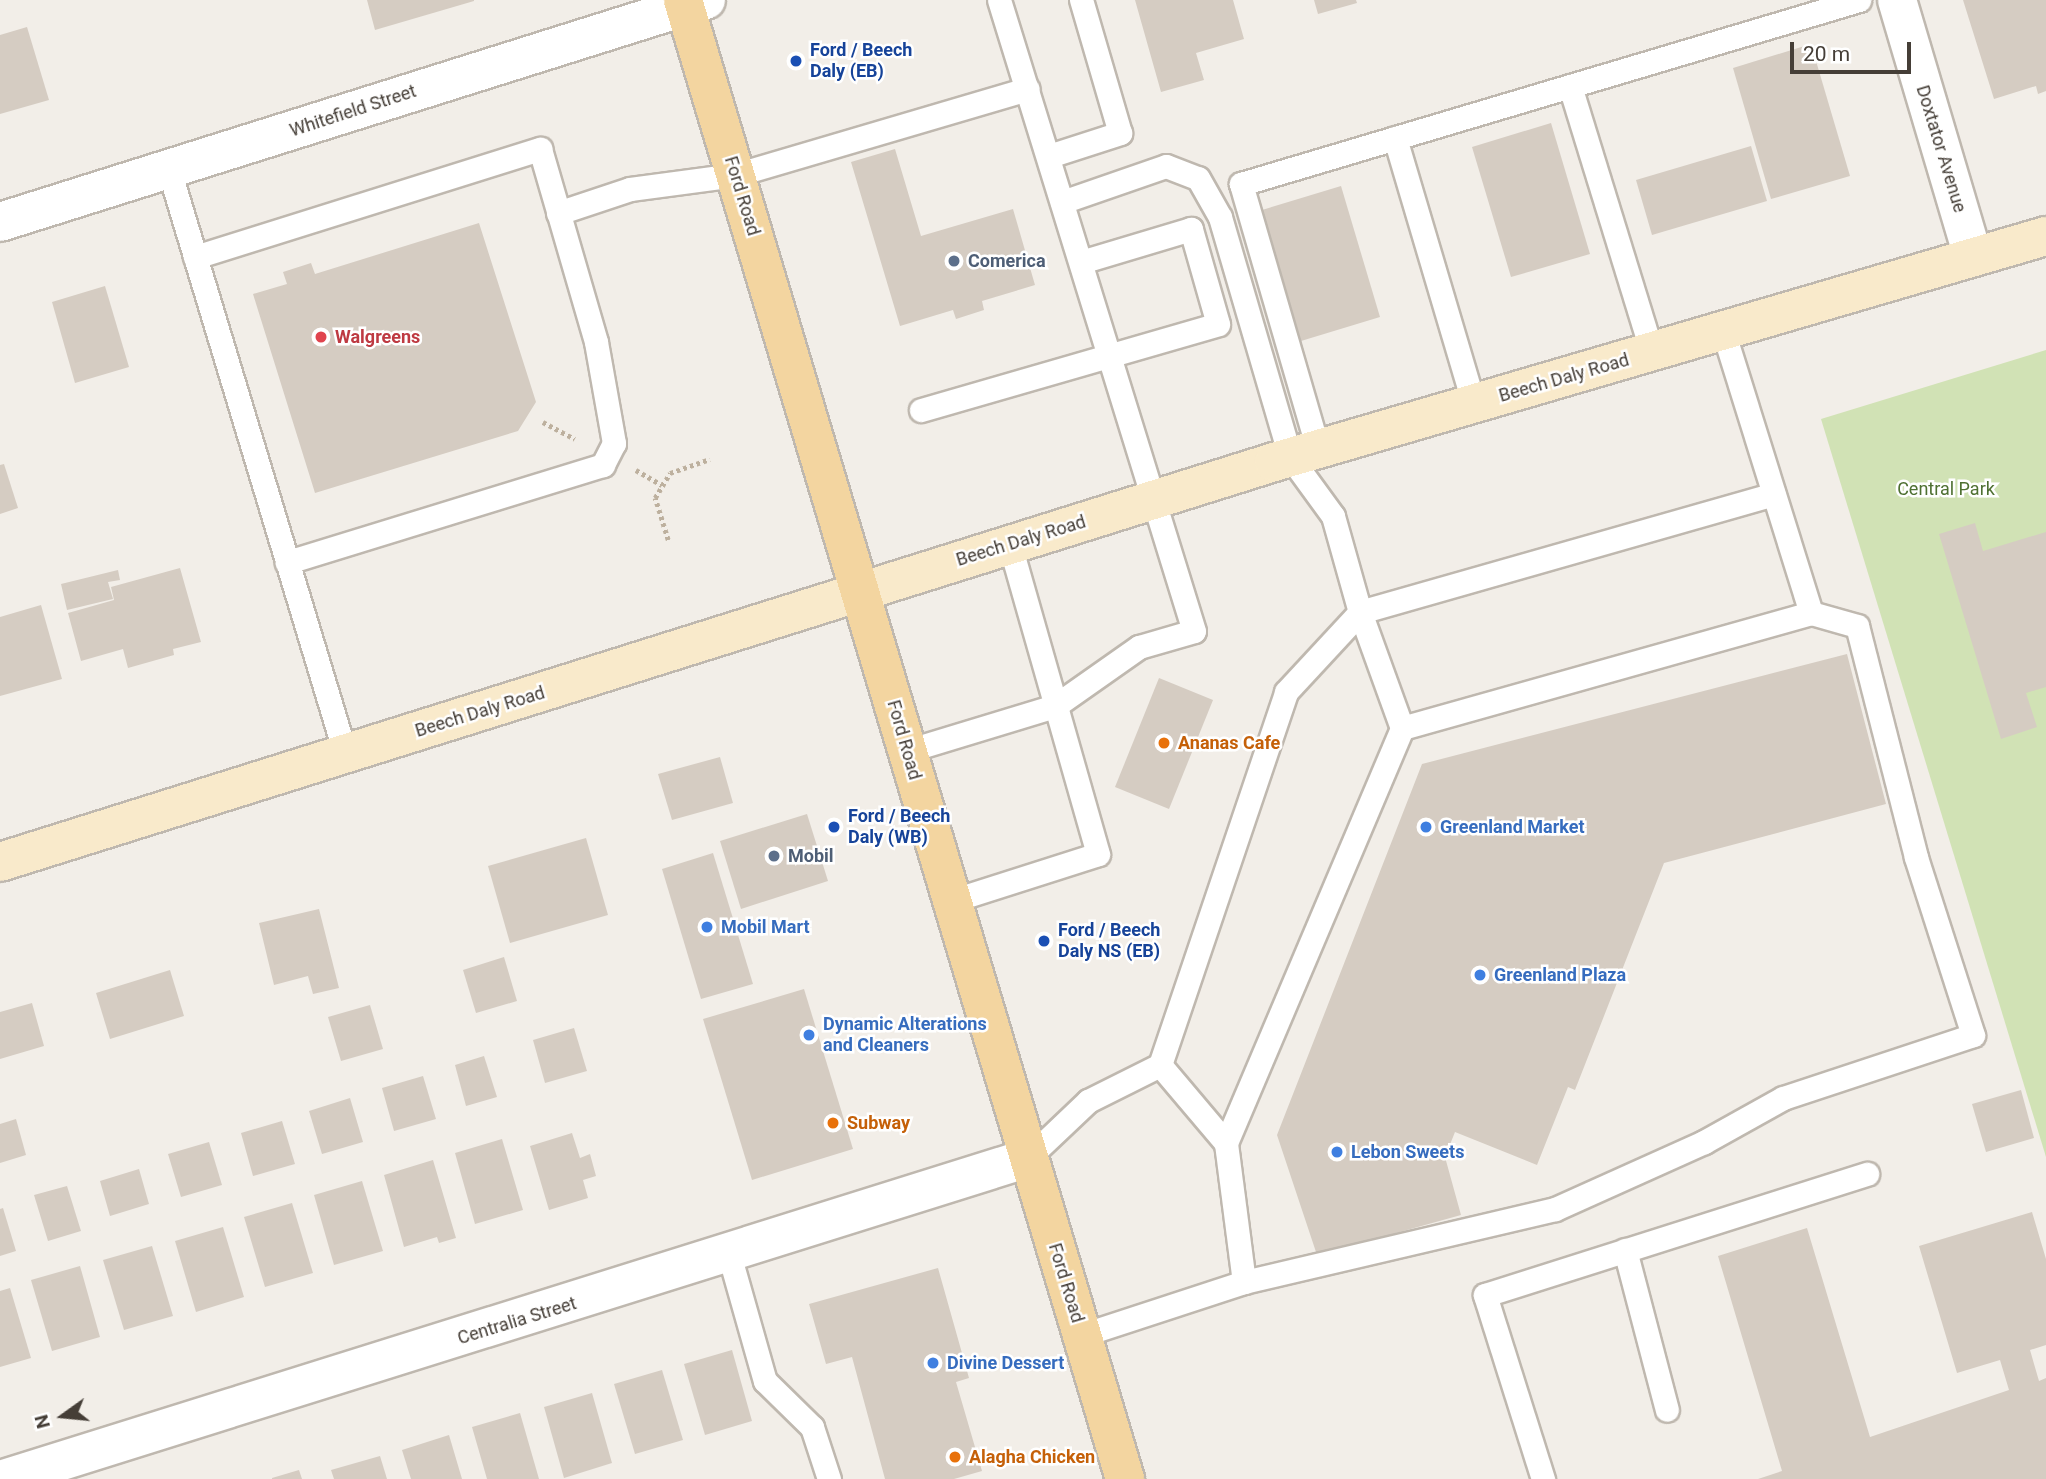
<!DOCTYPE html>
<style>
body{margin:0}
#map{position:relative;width:2046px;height:1479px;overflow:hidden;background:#f2eee8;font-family:Roboto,sans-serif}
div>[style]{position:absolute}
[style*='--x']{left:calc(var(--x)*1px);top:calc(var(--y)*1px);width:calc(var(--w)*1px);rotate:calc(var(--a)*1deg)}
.green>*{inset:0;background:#d1e2b5}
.building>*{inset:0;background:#d5ccc2}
.path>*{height:4.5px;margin-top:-2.25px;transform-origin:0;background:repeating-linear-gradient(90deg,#bdb09e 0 3.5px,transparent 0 7px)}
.roads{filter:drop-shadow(2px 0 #bfb8af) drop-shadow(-2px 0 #bfb8af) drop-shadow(0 2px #bfb8af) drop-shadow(0 -2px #bfb8af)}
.service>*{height:23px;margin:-11.5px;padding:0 11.5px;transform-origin:11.5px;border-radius:11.5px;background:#fff}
.minor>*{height:38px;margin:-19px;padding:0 19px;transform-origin:19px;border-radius:19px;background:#fff}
.secondary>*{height:38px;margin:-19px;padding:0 19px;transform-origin:19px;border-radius:19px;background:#f9eacb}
.primary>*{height:38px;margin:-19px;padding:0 19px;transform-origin:19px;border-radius:19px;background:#f3d5a0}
.dots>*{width:19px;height:19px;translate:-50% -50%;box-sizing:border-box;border:4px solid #fff;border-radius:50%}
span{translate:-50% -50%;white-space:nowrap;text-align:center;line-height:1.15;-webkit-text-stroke:5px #fff;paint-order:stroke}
.transit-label{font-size:18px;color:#164399;font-weight:700}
.left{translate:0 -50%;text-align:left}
.street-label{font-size:18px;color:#453e37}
.service-label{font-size:18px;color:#4e5e75;font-weight:700}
.health-label{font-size:18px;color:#be3a42;font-weight:700}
.park-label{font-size:18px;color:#4e7031}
.food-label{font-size:18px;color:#c56008;font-weight:700}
.shop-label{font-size:18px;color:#366cbe;font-weight:700}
.north{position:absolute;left:28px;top:1381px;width:70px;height:70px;-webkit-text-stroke:5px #fff;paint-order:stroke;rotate:255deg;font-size:19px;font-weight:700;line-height:28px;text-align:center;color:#453e37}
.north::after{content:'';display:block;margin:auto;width:24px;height:32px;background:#453e37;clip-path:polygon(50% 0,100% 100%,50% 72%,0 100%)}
.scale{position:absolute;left:1790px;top:42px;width:121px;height:32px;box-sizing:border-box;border:4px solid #453e37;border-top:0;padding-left:9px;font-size:21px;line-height:24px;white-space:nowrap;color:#453e37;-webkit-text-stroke:5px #fff;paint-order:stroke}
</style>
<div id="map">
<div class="green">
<div style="clip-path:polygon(2046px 350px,2046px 1157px,1821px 419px)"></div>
</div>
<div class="building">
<div style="clip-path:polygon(367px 0,474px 0,474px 1px,375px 30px)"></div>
<div style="clip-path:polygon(1135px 0,1233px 0,1244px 39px,1196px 53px,1204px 80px,1161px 92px)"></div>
<div style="clip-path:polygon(1314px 0,1356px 0,1357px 3px,1318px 14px)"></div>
<div style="clip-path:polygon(1963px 0,2046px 0,2046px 91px,2038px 94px,2036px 86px,1994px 99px)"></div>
<div style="clip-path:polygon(27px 27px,49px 100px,0 114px,0 35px)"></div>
<div style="clip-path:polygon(1811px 44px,1850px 176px,1771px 199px,1733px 68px)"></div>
<div style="clip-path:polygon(1551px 123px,1590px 254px,1511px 277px,1472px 147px)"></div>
<div style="clip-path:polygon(1751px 146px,1767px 201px,1652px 235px,1636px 180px)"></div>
<div style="clip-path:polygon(895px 149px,921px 236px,1013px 209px,1035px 285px,982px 301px,984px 310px,956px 319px,953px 310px,900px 326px,851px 162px)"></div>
<div style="clip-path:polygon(1341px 186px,1380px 317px,1301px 341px,1262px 210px)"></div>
<div style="clip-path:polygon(479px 223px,536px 402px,518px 431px,315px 493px,253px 294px,287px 284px,283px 272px,311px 263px,315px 274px)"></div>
<div style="clip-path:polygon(105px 286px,129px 367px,75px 383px,52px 302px)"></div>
<div style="clip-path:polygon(4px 464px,18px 508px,0 514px,0 465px)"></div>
<div style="clip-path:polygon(1975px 523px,1983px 551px,2046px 532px,2046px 687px,2026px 693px,2037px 727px,2001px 739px,1939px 534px)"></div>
<div style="clip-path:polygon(180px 568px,201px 642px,173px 649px,174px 655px,128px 668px,123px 649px,81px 661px,68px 613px,114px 600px,111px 587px)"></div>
<div style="clip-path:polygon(118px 570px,120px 580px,108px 582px,113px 599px,67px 610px,61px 584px)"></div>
<div style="clip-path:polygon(41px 605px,62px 679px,0 696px,0 617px)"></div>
<div style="clip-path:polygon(1847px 654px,1886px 804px,1664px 863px,1575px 1090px,1568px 1087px,1537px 1165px,1455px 1132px,1445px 1157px,1461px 1215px,1317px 1255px,1277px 1135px,1422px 764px)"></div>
<div style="clip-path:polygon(1159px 678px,1213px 700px,1169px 809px,1115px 787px)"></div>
<div style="clip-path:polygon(720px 757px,733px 803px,672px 820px,658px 774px)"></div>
<div style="clip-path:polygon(807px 814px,828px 881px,741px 909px,720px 841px)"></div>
<div style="clip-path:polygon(586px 838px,608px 915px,510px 943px,488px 866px)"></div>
<div style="clip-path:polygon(713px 853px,753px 984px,701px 999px,662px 869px)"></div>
<div style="clip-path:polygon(319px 909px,339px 988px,313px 994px,308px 976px,274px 985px,259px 923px)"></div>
<div style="clip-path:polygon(504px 957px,517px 1001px,476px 1013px,463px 970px)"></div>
<div style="clip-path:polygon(170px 970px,184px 1016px,110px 1039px,96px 993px)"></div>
<div style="clip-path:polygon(804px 989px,853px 1149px,752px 1180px,703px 1019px)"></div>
<div style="clip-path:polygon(32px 1003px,44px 1046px,0 1059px,0 1012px)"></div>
<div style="clip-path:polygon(370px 1005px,383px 1049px,341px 1061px,328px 1017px)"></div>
<div style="clip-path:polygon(574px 1028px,587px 1071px,545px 1083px,533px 1040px)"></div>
<div style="clip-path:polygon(484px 1056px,497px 1097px,466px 1106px,455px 1065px)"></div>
<div style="clip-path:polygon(423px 1076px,436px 1119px,394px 1131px,382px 1088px)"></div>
<div style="clip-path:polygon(2021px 1090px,2034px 1138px,1986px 1152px,1972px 1104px)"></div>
<div style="clip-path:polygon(350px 1098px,363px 1142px,322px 1154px,309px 1111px)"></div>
<div style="clip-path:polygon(16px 1119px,26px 1155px,0 1163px,0 1124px)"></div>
<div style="clip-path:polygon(282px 1121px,295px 1164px,253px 1176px,241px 1133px)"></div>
<div style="clip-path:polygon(572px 1133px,580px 1158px,590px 1154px,596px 1176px,583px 1180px,588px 1198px,549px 1210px,530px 1146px)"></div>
<div style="clip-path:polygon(502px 1139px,523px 1210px,475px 1224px,455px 1153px)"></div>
<div style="clip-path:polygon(209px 1142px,222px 1185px,181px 1197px,168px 1154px)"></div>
<div style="clip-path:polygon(433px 1160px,456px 1238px,439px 1243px,437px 1237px,404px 1247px,384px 1175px)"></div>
<div style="clip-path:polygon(139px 1169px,149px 1204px,110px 1216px,100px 1181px)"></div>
<div style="clip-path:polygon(362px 1181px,383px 1251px,334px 1265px,314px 1195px)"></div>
<div style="clip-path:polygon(67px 1186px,81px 1231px,48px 1241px,34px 1195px)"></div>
<div style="clip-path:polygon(292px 1203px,313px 1273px,265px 1287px,244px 1217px)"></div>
<div style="clip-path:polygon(3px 1208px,16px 1251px,0 1256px,0 1209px)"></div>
<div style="clip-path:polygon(2032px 1212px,2046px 1259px,2046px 1345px,2030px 1350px,2039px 1381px,2046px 1378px,2046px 1479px,1758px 1479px,1782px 1471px,1718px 1256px,1807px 1228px,1870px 1437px,2009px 1390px,2000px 1360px,1957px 1373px,1919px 1246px)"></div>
<div style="clip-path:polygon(223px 1227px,244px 1297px,196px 1312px,175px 1241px)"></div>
<div style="clip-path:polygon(152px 1246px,173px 1316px,124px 1330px,103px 1260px)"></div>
<div style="clip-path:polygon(80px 1266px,100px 1337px,52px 1351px,31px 1280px)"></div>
<div style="clip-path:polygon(938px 1268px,969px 1378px,956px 1382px,982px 1471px,954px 1479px,885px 1479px,852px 1357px,826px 1364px,809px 1304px)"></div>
<div style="clip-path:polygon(10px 1288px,31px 1358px,0 1367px,0 1291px)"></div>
<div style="clip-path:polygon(732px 1350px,752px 1421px,705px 1435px,684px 1364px)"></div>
<div style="clip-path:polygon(662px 1370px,683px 1440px,635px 1454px,614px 1384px)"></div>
<div style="clip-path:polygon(592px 1393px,612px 1463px,564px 1478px,544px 1407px)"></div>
<div style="clip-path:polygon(520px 1413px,539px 1479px,487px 1479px,472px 1427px)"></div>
<div style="clip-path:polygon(449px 1435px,462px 1479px,411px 1479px,402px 1450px)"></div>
<div style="clip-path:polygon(380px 1456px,387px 1479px,334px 1479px,331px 1470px)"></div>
<div style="clip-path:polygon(299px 1470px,302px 1479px,272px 1479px,272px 1478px)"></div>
</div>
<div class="path">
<div style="--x:543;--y:422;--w:36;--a:28"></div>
<div style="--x:636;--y:470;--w:30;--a:30"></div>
<div style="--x:668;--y:540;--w:44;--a:-107.2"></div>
<div style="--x:655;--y:498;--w:29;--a:-59"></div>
<div style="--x:670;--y:473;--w:42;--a:-19.3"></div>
</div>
<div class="roads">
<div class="service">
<div style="--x:1570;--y:86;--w:278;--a:72.9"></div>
<div style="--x:1395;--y:138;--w:277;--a:73.5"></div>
<div style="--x:1049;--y:156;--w:75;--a:-17.9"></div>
<div style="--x:1120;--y:133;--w:139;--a:-106.3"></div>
<div style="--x:169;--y:170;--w:609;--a:73.2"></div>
<div style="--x:1062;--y:202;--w:110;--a:-19.1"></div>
<div style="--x:1166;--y:166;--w:34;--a:21"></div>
<div style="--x:1198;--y:178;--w:45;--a:60.6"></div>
<div style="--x:1220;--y:217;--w:250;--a:73.7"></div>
<div style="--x:1290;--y:457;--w:73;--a:53.9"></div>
<div style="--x:1333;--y:516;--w:100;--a:74.3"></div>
<div style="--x:1360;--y:612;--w:123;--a:70.1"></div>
<div style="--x:558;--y:213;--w:76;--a:-18.4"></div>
<div style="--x:630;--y:189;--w:106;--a:-7.6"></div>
<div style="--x:735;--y:175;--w:305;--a:-16.4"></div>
<div style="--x:195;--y:257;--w:362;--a:-17.4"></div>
<div style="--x:540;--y:149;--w:201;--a:73.8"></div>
<div style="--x:596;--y:342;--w:103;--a:79.9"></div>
<div style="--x:614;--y:443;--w:25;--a:117"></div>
<div style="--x:603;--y:465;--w:331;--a:162.9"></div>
<div style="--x:921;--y:410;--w:309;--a:-16.1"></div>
<div style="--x:1218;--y:324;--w:99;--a:-105.9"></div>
<div style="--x:1191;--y:229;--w:115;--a:163.3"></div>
<div style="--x:1318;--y:449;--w:276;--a:-106.2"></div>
<div style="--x:1241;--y:184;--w:645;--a:-16.58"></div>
<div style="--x:907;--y:751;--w:155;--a:-16.9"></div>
<div style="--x:1055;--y:706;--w:103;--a:-35.1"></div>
<div style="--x:1139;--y:647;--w:57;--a:-16.2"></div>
<div style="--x:1194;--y:631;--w:660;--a:-107.17"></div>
<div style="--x:951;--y:901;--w:154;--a:-17.7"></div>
<div style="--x:1098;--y:854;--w:321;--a:-105.9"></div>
<div style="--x:1160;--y:1065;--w:102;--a:49.8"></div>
<div style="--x:1028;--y:1158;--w:83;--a:-43.5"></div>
<div style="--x:1088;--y:1101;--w:80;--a:-26.6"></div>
<div style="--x:1160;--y:1065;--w:394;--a:-71.3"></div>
<div style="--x:1286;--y:692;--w:109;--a:-47.2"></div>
<div style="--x:1360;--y:612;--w:430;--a:-15.9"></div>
<div style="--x:1625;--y:1250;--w:165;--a:75.3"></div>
<div style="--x:729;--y:1254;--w:132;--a:74.2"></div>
<div style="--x:765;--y:1381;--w:66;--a:44.4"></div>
<div style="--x:812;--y:1427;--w:55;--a:71.9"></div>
<div style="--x:1244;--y:1282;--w:319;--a:-13.2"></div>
<div style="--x:1555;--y:1209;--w:163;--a:-24.2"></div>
<div style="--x:1704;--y:1142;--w:90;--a:-29.1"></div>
<div style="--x:1783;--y:1098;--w:200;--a:-18.3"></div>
<div style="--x:1973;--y:1035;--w:187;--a:-107.8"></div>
<div style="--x:1916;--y:857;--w:238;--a:-104.3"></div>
<div style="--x:1857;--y:626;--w:48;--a:-164.2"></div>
<div style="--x:1082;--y:1335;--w:170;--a:-18.1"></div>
<div style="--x:1244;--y:1282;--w:140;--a:-97.4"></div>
<div style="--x:1226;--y:1143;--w:451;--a:-67"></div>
<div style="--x:1402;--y:728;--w:425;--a:-15.7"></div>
<div style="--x:1811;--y:613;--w:295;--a:-107.3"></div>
<div style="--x:1543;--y:1479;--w:193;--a:-107.5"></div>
<div style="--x:1485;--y:1295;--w:401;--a:-17.6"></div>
</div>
<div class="minor">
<div style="--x:1897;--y:0;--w:268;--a:73.5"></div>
<div style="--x:0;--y:222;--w:740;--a:-17.46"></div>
<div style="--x:4;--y:1479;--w:1073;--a:-17.4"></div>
</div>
<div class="secondary">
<div style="--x:0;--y:862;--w:1335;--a:-17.43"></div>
<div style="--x:1274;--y:462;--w:804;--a:-16.32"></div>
</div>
<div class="primary">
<div style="--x:683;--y:0;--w:1544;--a:73.36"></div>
</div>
</div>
<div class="dots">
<div style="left:796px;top:61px;background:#1a4fb4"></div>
<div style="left:954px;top:261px;background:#5c6f8a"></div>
<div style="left:321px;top:337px;background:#e0444e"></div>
<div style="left:1164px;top:743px;background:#e8710a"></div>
<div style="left:834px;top:827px;background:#1a4fb4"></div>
<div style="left:1426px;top:827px;background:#3f7fe0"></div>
<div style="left:774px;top:856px;background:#5c6f8a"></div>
<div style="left:707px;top:927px;background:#3f7fe0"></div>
<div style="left:1044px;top:941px;background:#1a4fb4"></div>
<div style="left:1480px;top:975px;background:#3f7fe0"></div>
<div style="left:809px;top:1035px;background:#3f7fe0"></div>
<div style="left:833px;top:1123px;background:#e8710a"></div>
<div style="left:1337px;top:1152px;background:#3f7fe0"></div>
<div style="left:933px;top:1363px;background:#3f7fe0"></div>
<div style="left:955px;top:1457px;background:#e8710a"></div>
</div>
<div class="transit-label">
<span class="left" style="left:810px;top:61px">Ford / Beech<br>Daly (EB)</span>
<span class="left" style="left:848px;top:827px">Ford / Beech<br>Daly (WB)</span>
<span class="left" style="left:1058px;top:941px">Ford / Beech<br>Daly NS (EB)</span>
</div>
<div class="street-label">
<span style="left:353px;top:111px;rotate:-18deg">Whitefield Street</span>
<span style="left:1941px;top:149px;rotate:73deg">Doxtator Avenue</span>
<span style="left:742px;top:196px;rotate:73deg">Ford Road</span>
<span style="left:1564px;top:378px;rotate:-16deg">Beech Daly Road</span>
<span style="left:1021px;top:541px;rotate:-17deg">Beech Daly Road</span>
<span style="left:480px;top:712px;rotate:-17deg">Beech Daly Road</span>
<span style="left:904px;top:740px;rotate:74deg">Ford Road</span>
<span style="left:1066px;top:1283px;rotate:73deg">Ford Road</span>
<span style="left:517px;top:1321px;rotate:-17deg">Centralia Street</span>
</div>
<div class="service-label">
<span class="left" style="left:968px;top:261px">Comerica</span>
<span class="left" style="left:788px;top:856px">Mobil</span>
</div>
<div class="health-label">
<span class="left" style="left:335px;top:337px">Walgreens</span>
</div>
<div class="park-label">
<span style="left:1946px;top:489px">Central Park</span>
</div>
<div class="food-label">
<span class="left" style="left:1178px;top:743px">Ananas Cafe</span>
<span class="left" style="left:847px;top:1123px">Subway</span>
<span class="left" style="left:969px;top:1457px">Alagha Chicken</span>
</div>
<div class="shop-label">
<span class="left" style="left:1440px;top:827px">Greenland Market</span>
<span class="left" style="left:721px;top:927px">Mobil Mart</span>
<span class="left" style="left:1494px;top:975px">Greenland Plaza</span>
<span class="left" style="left:823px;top:1035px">Dynamic Alterations<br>and Cleaners</span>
<span class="left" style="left:1351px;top:1152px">Lebon Sweets</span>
<span class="left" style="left:947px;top:1363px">Divine Dessert</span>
</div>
<div class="north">N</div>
<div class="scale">20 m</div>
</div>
